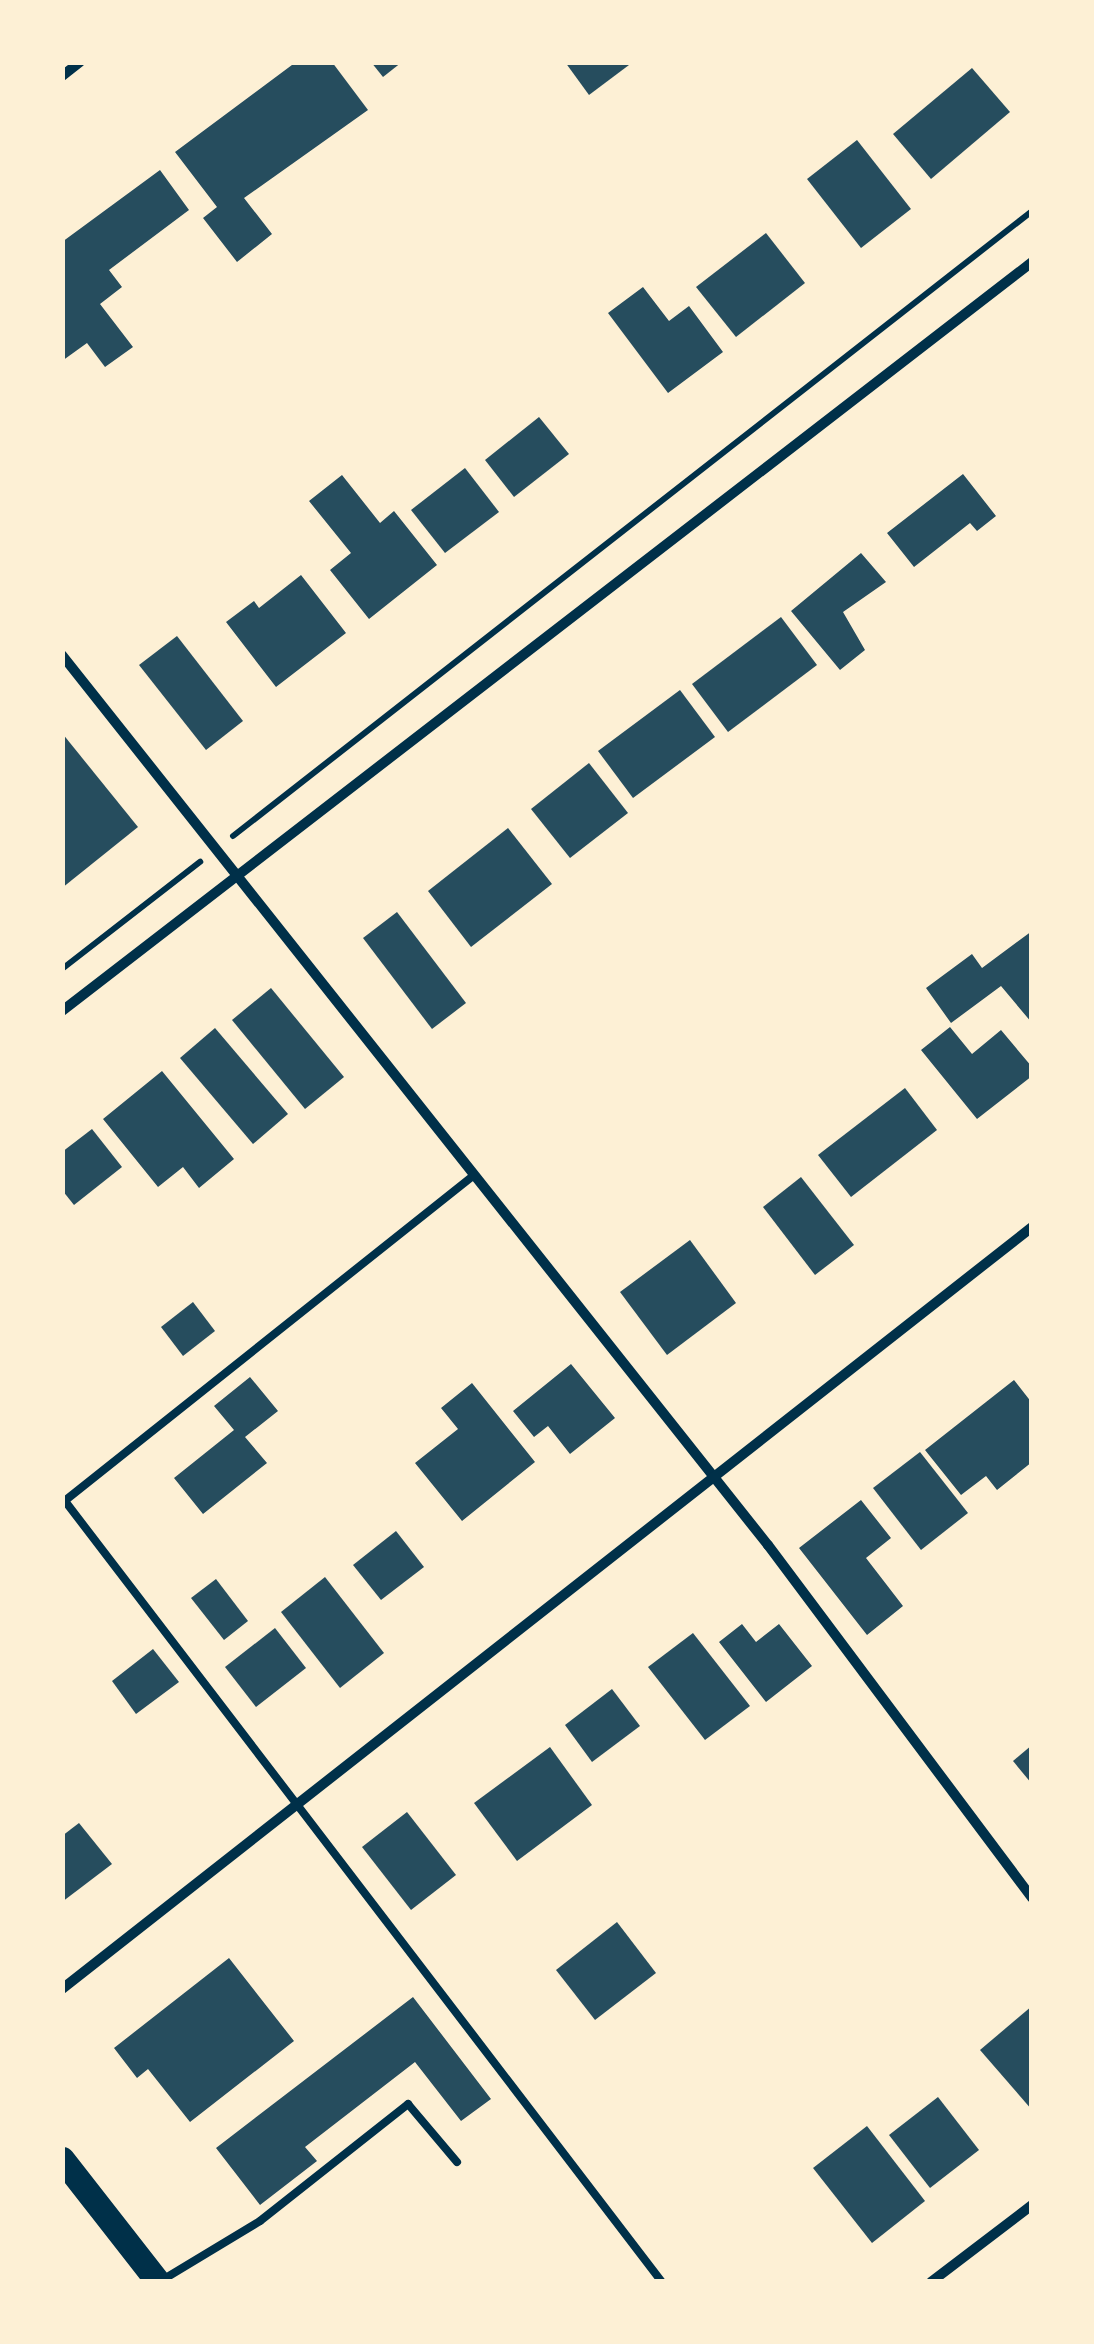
<!DOCTYPE html>
<style>
body{margin:0}
#map{position:relative;width:1094px;height:2344px;overflow:hidden;background:#fdf0d5;font-family:Raleway,sans-serif}
div>[style]{position:absolute}
[style*='--x']{left:calc(var(--x)*1px);top:calc(var(--y)*1px);width:calc(var(--w)*1px);rotate:calc(var(--a)*1deg)}
.building>*{inset:0;background:#264d5e}
.path>*{height:6px;margin:-3px;padding:0 3px;transform-origin:3px;border-radius:3px;background:#003049}
.service>*{height:8px;margin:-4px;padding:0 4px;transform-origin:4px;border-radius:4px;background:#003049}
.minor>*{height:10px;margin:-5px;padding:0 5px;transform-origin:5px;border-radius:5px;background:#003049}
.primary>*{height:25px;margin:-12.5px;padding:0 12.5px;transform-origin:12.5px;border-radius:12.5px;background:#003049}
span{translate:-50% -50%;white-space:nowrap;text-align:center;line-height:1.15;-webkit-text-stroke:9px #fdf0d5;paint-order:stroke}
.frame{position:absolute;inset:0;border:65px solid #fdf0d5;pointer-events:none}
</style>
<div id="map">
<div class="building">
<div style="clip-path:polygon(296px 62px,332px 62px,368px 110px,244px 198px,272px 234px,237px 262px,203px 218px,217px 207px,175px 152px)"></div>
<div style="clip-path:polygon(371px 62px,402px 62px,383px 77px)"></div>
<div style="clip-path:polygon(565px 62px,633px 62px,589px 95px)"></div>
<div style="clip-path:polygon(972px 68px,1010px 112px,931px 179px,893px 134px)"></div>
<div style="clip-path:polygon(857px 140px,911px 209px,861px 248px,807px 179px)"></div>
<div style="clip-path:polygon(160px 170px,189px 210px,109px 270px,122px 287px,100px 304px,133px 347px,105px 367px,87px 343px,62px 361px,62px 242px)"></div>
<div style="clip-path:polygon(766px 233px,805px 283px,736px 337px,696px 287px)"></div>
<div style="clip-path:polygon(643px 287px,669px 321px,689px 306px,723px 352px,668px 393px,608px 313px)"></div>
<div style="clip-path:polygon(539px 417px,569px 454px,514px 497px,485px 460px)"></div>
<div style="clip-path:polygon(465px 468px,499px 512px,445px 553px,411px 510px)"></div>
<div style="clip-path:polygon(963px 474px,996px 516px,977px 531px,970px 523px,914px 567px,887px 533px)"></div>
<div style="clip-path:polygon(342px 475px,380px 523px,394px 511px,437px 565px,369px 619px,330px 570px,351px 553px,309px 501px)"></div>
<div style="clip-path:polygon(861px 553px,886px 582px,843px 612px,865px 650px,840px 670px,791px 611px)"></div>
<div style="clip-path:polygon(301px 575px,346px 633px,276px 687px,226px 622px,254px 601px,259px 608px)"></div>
<div style="clip-path:polygon(781px 617px,817px 665px,728px 732px,692px 684px)"></div>
<div style="clip-path:polygon(177px 636px,243px 721px,206px 750px,139px 665px)"></div>
<div style="clip-path:polygon(680px 690px,715px 737px,633px 798px,598px 751px)"></div>
<div style="clip-path:polygon(62px 733px,138px 827px,62px 888px)"></div>
<div style="clip-path:polygon(589px 763px,628px 813px,570px 858px,531px 809px)"></div>
<div style="clip-path:polygon(508px 828px,552px 884px,471px 947px,428px 891px)"></div>
<div style="clip-path:polygon(397px 912px,466px 1003px,432px 1029px,363px 938px)"></div>
<div style="clip-path:polygon(1032px 931px,1032px 1023px,1001px 986px,951px 1023px,926px 988px,972px 954px,982px 968px)"></div>
<div style="clip-path:polygon(271px 988px,344px 1077px,305px 1109px,232px 1020px)"></div>
<div style="clip-path:polygon(950px 1027px,972px 1054px,1001px 1030px,1032px 1067px,1032px 1076px,977px 1119px,921px 1050px)"></div>
<div style="clip-path:polygon(215px 1028px,288px 1114px,253px 1144px,180px 1058px)"></div>
<div style="clip-path:polygon(162px 1071px,234px 1159px,199px 1188px,183px 1167px,158px 1187px,103px 1119px)"></div>
<div style="clip-path:polygon(905px 1088px,937px 1130px,851px 1197px,818px 1155px)"></div>
<div style="clip-path:polygon(92px 1129px,122px 1167px,74px 1205px,62px 1190px,62px 1152px)"></div>
<div style="clip-path:polygon(801px 1177px,854px 1245px,815px 1275px,763px 1207px)"></div>
<div style="clip-path:polygon(690px 1240px,736px 1303px,667px 1355px,620px 1292px)"></div>
<div style="clip-path:polygon(193px 1302px,215px 1331px,183px 1356px,161px 1327px)"></div>
<div style="clip-path:polygon(571px 1364px,615px 1418px,570px 1454px,548px 1426px,534px 1437px,513px 1411px)"></div>
<div style="clip-path:polygon(250px 1377px,278px 1411px,245px 1437px,267px 1463px,203px 1514px,174px 1478px,234px 1430px,214px 1406px)"></div>
<div style="clip-path:polygon(1014px 1380px,1032px 1403px,1032px 1462px,997px 1490px,986px 1476px,961px 1495px,925px 1450px)"></div>
<div style="clip-path:polygon(472px 1383px,535px 1462px,462px 1521px,415px 1463px,458px 1429px,441px 1408px)"></div>
<div style="clip-path:polygon(920px 1452px,968px 1513px,921px 1550px,873px 1488px)"></div>
<div style="clip-path:polygon(861px 1500px,891px 1538px,866px 1558px,903px 1606px,867px 1635px,799px 1548px)"></div>
<div style="clip-path:polygon(396px 1531px,424px 1567px,381px 1600px,353px 1565px)"></div>
<div style="clip-path:polygon(325px 1577px,384px 1653px,340px 1688px,281px 1612px)"></div>
<div style="clip-path:polygon(216px 1579px,248px 1621px,224px 1640px,191px 1598px)"></div>
<div style="clip-path:polygon(742px 1624px,756px 1642px,779px 1624px,812px 1666px,766px 1702px,719px 1642px)"></div>
<div style="clip-path:polygon(275px 1628px,306px 1668px,256px 1707px,225px 1667px)"></div>
<div style="clip-path:polygon(693px 1633px,750px 1706px,705px 1740px,648px 1667px)"></div>
<div style="clip-path:polygon(153px 1649px,179px 1682px,136px 1714px,112px 1681px)"></div>
<div style="clip-path:polygon(612px 1689px,640px 1726px,592px 1762px,565px 1725px)"></div>
<div style="clip-path:polygon(1032px 1745px,1032px 1784px,1013px 1761px)"></div>
<div style="clip-path:polygon(550px 1747px,592px 1805px,517px 1861px,474px 1803px)"></div>
<div style="clip-path:polygon(407px 1812px,456px 1875px,411px 1910px,362px 1847px)"></div>
<div style="clip-path:polygon(79px 1823px,112px 1864px,62px 1902px,62px 1836px)"></div>
<div style="clip-path:polygon(617px 1922px,656px 1973px,595px 2020px,556px 1970px)"></div>
<div style="clip-path:polygon(229px 1958px,294px 2041px,190px 2122px,148px 2069px,137px 2078px,114px 2048px)"></div>
<div style="clip-path:polygon(413px 1997px,491px 2099px,461px 2121px,415px 2062px,305px 2147px,317px 2161px,260px 2205px,216px 2148px)"></div>
<div style="clip-path:polygon(1032px 2006px,1032px 2110px,980px 2050px)"></div>
<div style="clip-path:polygon(938px 2097px,979px 2150px,930px 2188px,889px 2135px)"></div>
<div style="clip-path:polygon(867px 2126px,925px 2201px,872px 2243px,813px 2168px)"></div>
</div>
<div class="path">
<div style="--x:233;--y:836;--w:1014;--a:-38.03"></div>
<div style="--x:62;--y:969;--w:175;--a:-37.8"></div>
</div>
<div class="service">
<div style="--x:65;--y:1501;--w:983;--a:52.61"></div>
<div style="--x:62;--y:1503;--w:527;--a:-38.52"></div>
<div style="--x:164;--y:2279;--w:112;--a:-31.1"></div>
<div style="--x:260;--y:2221;--w:189;--a:-38.3"></div>
<div style="--x:408;--y:2104;--w:76;--a:49.8"></div>
</div>
<div class="minor">
<div style="--x:62;--y:76;--w:23;--a:-38"></div>
<div style="--x:62;--y:655;--w:1136;--a:51.58"></div>
<div style="--x:768;--y:1545;--w:441;--a:53.2"></div>
<div style="--x:62;--y:1011;--w:1226;--a:-37.67"></div>
<div style="--x:62;--y:1989;--w:1234;--a:-38.15"></div>
<div style="--x:931;--y:2282;--w:127;--a:-37.3"></div>
</div>
<div class="primary">
<div style="--x:62;--y:2159;--w:156;--a:52"></div>
</div>
<div class="frame"></div>
</div>
